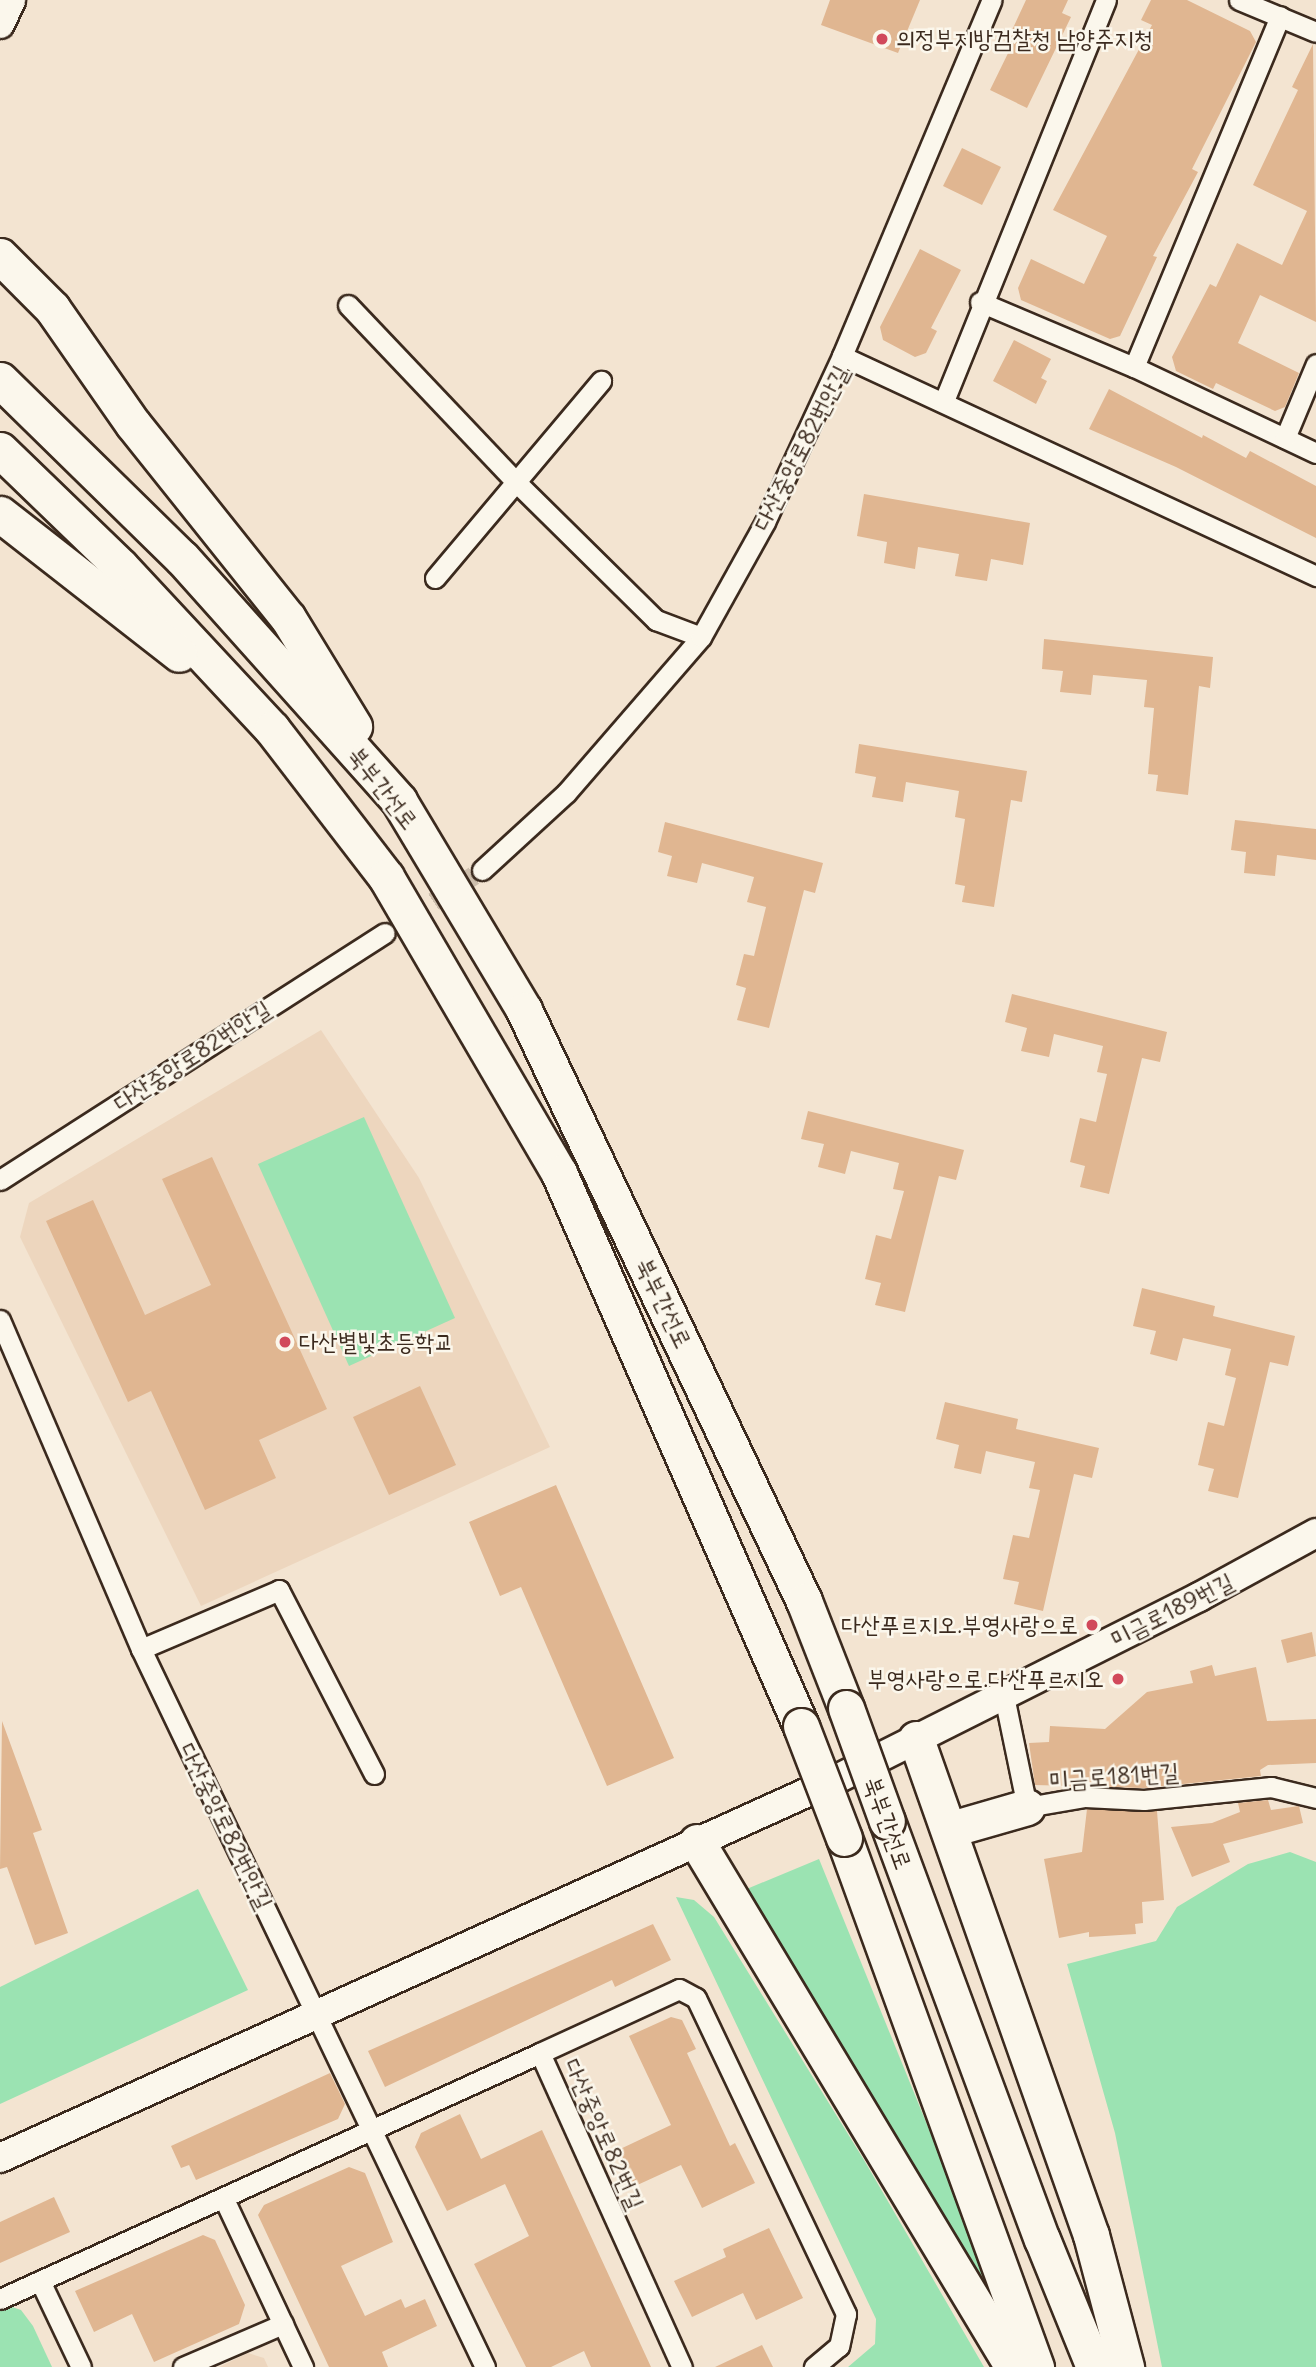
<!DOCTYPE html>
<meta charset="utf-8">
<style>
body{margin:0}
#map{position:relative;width:1316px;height:2367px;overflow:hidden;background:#f3e4d1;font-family:Delius,"Poor Story",sans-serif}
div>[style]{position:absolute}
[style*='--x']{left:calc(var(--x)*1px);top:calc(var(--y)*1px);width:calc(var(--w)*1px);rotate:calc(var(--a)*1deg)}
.built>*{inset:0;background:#edd6be}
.green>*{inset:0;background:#9be3b2}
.building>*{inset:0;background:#e0b691}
.street-tunnel>*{height:19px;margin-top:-9.5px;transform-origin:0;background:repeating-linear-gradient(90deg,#cebfad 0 19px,transparent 0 29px)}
.roads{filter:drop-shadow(2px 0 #3b2a1e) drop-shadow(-2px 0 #3b2a1e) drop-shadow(0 2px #3b2a1e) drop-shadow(0 -2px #3b2a1e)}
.street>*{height:19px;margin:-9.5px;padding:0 9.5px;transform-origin:9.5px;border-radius:9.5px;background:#fbf7ec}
.secondary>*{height:28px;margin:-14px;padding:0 14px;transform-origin:14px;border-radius:14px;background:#fbf7ec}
.highway>*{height:35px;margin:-17.5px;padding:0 17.5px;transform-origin:17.5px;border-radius:17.5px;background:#fbf7ec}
.bridges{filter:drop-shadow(2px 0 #3b2a1e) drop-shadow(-2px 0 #3b2a1e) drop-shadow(0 2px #3b2a1e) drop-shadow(0 -2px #3b2a1e)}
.highway-bridge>*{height:35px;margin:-17.5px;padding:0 17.5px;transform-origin:17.5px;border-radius:17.5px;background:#fbf7ec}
.dots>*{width:19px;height:19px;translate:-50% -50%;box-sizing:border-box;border:4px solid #fbf7ec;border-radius:50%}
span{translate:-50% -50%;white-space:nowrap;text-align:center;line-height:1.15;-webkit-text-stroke:5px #fbf7ec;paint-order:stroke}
.poi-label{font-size:24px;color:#3b2a1e}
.left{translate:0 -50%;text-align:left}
.right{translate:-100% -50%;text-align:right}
.street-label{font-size:24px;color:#3b2a1e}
</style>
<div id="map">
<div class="built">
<div style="clip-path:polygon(321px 1030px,419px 1178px,550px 1447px,201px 1606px,20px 1237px,29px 1203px)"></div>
<div style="clip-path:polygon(248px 2353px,264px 2358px,268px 2367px,219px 2367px)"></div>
</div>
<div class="green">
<div style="clip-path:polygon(364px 1117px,455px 1318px,349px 1366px,258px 1164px)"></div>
<div style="clip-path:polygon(1290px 1852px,1316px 1862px,1316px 2367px,1162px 2367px,1115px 2133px,1067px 1964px,1156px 1941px,1177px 1907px,1248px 1864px)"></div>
<div style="clip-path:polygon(819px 1859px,1002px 2309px,742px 1891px)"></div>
<div style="clip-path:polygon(198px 1889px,248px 1990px,0 2104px,0 1987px)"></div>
<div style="clip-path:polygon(676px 1897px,694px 1900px,714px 1917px,864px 2160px,984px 2367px,848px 2367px,875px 2344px,876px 2319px)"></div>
<div style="clip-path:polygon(9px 2306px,21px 2310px,33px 2326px,52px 2367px,0 2367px,0 2310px)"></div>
</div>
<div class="building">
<div style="clip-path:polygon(830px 0,920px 0,898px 53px,821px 25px)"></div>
<div style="clip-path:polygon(1026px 0,1068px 0,1062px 13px,1071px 17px,1027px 108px,990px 90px,1013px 43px,1007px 41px)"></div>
<div style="clip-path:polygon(1151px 0,1187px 0,1250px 31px,1256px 42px,1192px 169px,1198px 172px,1153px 256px,1157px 257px,1120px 336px,1110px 339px,1021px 300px,1018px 288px,1031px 259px,1084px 284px,1107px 236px,1053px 210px,1152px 25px,1141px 20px)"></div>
<div style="clip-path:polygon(1313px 44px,1316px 322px,1260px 295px,1238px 343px,1299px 373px,1285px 407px,1275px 411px,1216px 383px,1213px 389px,1176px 371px,1172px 357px,1210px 284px,1216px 287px,1237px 243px,1282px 265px,1307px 211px,1253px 185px,1298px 90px,1292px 87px)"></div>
<div style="clip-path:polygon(962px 148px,1001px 167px,982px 205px,943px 186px)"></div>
<div style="clip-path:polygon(920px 249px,961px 270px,931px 328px,937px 331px,926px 353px,915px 357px,883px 340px,880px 327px)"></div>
<div style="clip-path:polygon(1014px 340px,1051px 359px,1041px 378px,1047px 381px,1036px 404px,993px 381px)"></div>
<div style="clip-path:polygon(1109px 389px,1202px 438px,1203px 435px,1246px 458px,1250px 451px,1316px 486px,1316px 538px,1176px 467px,1089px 429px)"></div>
<div style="clip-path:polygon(864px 494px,1030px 523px,1023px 565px,991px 559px,987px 581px,955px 576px,959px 554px,918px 547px,915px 569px,884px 563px,887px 542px,857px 536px)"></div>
<div style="clip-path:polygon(1044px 639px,1213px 657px,1210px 688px,1199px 686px,1188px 795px,1156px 791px,1158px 775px,1148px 774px,1154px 708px,1144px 707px,1147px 680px,1093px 675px,1091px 695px,1060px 692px,1063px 671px,1042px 669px)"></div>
<div style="clip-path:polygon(859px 744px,1027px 771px,1022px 802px,1011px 800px,994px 907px,962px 902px,965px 886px,955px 884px,965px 819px,955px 817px,959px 791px,906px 782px,903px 802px,872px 797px,876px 777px,855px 773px)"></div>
<div style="clip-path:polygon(1235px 820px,1316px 829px,1316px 860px,1277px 855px,1275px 876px,1244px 873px,1246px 852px,1231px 850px)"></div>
<div style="clip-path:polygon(665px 822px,823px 863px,815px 893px,804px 890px,769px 1028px,737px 1020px,746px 988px,736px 985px,744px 954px,754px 956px,766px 907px,747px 902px,754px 877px,702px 863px,697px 883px,667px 876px,672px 856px,658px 852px)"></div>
<div style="clip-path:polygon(1012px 994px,1167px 1032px,1160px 1062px,1142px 1058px,1109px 1194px,1080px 1187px,1085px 1166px,1070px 1162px,1080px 1118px,1096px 1122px,1107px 1074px,1097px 1072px,1103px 1046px,1054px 1034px,1049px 1057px,1021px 1051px,1027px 1028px,1005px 1022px)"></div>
<div style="clip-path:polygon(808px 1111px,964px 1150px,956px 1180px,939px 1176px,905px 1312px,875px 1305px,881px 1283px,865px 1279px,876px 1235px,891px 1239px,904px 1191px,893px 1189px,899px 1163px,851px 1151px,845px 1174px,818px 1167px,824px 1144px,801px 1139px)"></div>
<div style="clip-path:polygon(212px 1157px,327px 1409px,259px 1440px,276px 1478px,205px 1510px,151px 1391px,128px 1402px,46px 1221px,93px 1200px,145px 1315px,211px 1285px,162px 1179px)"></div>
<div style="clip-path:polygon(1142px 1288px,1215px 1306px,1213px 1316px,1295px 1336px,1288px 1366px,1270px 1362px,1238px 1498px,1208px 1491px,1214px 1469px,1198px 1465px,1208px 1422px,1224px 1426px,1236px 1378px,1225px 1375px,1231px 1349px,1183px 1338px,1177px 1361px,1150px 1354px,1156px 1331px,1133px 1326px)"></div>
<div style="clip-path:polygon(420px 1386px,456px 1465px,389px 1495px,353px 1417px)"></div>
<div style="clip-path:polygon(945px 1402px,1018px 1419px,1016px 1429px,1099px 1448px,1092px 1478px,1074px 1474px,1043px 1611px,1014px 1604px,1019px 1582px,1003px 1579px,1013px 1535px,1029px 1538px,1040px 1490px,1029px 1488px,1035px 1462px,986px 1451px,981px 1474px,954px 1468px,959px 1445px,936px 1439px)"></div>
<div style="clip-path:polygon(556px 1485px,674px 1758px,607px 1786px,521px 1587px,500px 1596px,469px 1522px)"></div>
<div style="clip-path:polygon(1312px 1632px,1316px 1656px,1287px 1663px,1281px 1640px)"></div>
<div style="clip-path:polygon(1212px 1665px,1215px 1676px,1256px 1667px,1267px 1721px,1316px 1719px,1316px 1763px,1268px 1765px,1260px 1770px,1261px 1776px,1144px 1788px,1035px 1785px,1029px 1743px,1049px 1742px,1050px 1726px,1105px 1729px,1147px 1692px,1193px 1683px,1190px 1671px)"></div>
<div style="clip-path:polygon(2px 1721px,42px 1830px,33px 1833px,68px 1933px,35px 1945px,7px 1867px,0 1869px)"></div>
<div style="clip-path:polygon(1268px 1800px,1271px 1810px,1299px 1806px,1303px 1823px,1223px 1844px,1230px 1862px,1192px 1877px,1171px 1827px,1212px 1823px,1240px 1812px,1238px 1803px)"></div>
<div style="clip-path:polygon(1087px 1809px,1157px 1811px,1164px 1900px,1142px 1902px,1143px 1923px,1135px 1924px,1136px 1934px,1089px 1937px,1089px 1932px,1059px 1938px,1044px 1859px,1082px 1852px)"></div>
<div style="clip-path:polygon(653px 1924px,671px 1960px,615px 1987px,612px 1980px,385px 2087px,368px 2051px)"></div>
<div style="clip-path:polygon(671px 2017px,682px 2020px,696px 2049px,687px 2053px,730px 2146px,735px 2143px,755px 2183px,702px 2208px,681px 2165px,633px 2187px,616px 2151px,671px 2125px,629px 2036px)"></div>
<div style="clip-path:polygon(330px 2073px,345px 2104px,338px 2119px,196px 2180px,189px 2165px,181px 2168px,171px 2146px)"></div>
<div style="clip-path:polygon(460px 2114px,481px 2159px,542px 2130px,651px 2367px,591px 2367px,584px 2351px,551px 2367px,526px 2367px,474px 2264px,529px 2236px,505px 2184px,447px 2211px,415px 2147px,421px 2133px)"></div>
<div style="clip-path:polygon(349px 2167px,365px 2173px,393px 2242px,341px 2266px,365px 2316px,401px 2299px,405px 2308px,425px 2299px,437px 2326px,382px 2352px,388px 2367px,329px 2367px,258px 2215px,264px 2205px)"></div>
<div style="clip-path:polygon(54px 2197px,70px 2232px,0 2263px,0 2222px)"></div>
<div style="clip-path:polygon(769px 2228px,803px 2298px,756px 2320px,743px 2293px,692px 2317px,674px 2281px,726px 2257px,723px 2249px)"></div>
<div style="clip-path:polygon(203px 2235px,215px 2240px,245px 2305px,239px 2324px,154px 2362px,132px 2314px,94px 2332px,75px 2291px)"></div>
<div style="clip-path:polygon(762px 2345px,773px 2367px,715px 2367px)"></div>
</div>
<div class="street-tunnel">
<div style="--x:385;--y:933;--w:116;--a:-33"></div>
</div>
<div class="roads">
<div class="street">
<div style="--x:1239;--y:0;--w:83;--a:22.6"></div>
<div style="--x:980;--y:302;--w:167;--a:22.9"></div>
<div style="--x:1134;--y:367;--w:201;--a:25.3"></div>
<div style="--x:348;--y:305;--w:247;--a:46.5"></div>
<div style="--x:518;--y:484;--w:194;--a:44.6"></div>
<div style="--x:656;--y:620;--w:48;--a:20.7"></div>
<div style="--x:842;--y:356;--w:523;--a:24.9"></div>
<div style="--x:1134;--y:367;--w:380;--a:-67.4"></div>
<div style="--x:944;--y:401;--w:432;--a:-68"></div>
<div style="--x:1285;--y:438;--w:80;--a:-67.3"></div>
<div style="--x:435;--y:578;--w:258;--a:-49.9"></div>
<div style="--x:482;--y:870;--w:114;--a:-42.5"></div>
<div style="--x:566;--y:793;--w:206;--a:-49.1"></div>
<div style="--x:701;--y:637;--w:132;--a:-60.9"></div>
<div style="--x:765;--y:522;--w:183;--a:-65.1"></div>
<div style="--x:842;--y:356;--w:386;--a:-67.2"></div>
<div style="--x:0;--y:1180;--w:457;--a:-32.7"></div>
<div style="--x:0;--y:1320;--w:358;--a:66.8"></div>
<div style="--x:141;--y:1649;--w:796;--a:64.4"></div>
<div style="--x:141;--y:1649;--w:150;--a:-23.1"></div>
<div style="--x:279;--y:1590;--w:207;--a:62.7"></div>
<div style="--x:1004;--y:1696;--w:113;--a:78.3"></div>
<div style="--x:1027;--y:1807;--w:59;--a:-9.8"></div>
<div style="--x:1085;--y:1797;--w:59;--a:2.9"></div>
<div style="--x:1144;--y:1800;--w:128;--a:-5.8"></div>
<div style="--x:1271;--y:1787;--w:46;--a:13.7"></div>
<div style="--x:540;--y:2053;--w:153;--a:-24.7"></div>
<div style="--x:679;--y:1989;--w:19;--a:28"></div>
<div style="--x:696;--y:1998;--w:350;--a:64.6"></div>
<div style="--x:846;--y:2314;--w:33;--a:102"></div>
<div style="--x:839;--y:2346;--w:33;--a:140"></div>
<div style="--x:224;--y:2199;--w:186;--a:64.8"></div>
<div style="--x:40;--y:2281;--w:95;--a:64.5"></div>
<div style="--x:0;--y:2299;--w:593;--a:-24.49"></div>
<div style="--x:540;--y:2053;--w:345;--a:65.7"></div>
<div style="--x:183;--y:2367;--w:109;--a:-23.3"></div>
</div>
<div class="secondary">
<div style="--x:0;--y:24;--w:26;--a:-65"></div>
<div style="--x:0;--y:2158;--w:921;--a:-24.37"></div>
<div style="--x:839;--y:1778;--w:403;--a:-26.7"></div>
<div style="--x:1199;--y:1597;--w:133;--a:-28.7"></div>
</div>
<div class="highway">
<div style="--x:0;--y:256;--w:74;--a:45"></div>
<div style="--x:52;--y:308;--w:141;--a:55.1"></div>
<div style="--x:133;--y:424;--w:248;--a:51.4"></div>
<div style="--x:288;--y:618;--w:127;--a:58.6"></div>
<div style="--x:0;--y:380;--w:255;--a:44.4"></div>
<div style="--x:182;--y:558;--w:326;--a:48.2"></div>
<div style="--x:399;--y:801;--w:244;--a:59.1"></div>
<div style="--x:524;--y:1010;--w:654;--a:64.65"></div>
<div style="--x:804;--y:1601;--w:115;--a:68.6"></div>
<div style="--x:0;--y:450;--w:167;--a:44"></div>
<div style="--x:120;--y:566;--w:223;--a:47"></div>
<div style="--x:272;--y:729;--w:187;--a:52.4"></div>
<div style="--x:386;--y:877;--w:343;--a:59.7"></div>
<div style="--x:559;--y:1173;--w:604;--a:66.37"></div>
<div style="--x:0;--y:514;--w:227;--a:38"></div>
<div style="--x:916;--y:1739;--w:526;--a:70.57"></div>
<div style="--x:1091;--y:2235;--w:137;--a:75.1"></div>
<div style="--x:887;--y:1821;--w:446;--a:69.7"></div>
<div style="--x:1042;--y:2239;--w:138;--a:67.9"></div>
<div style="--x:951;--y:1829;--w:79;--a:-16.1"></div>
<div style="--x:844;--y:1838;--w:563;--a:70.05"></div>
<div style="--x:697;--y:1842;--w:613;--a:58.96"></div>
</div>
</div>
<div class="bridges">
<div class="highway-bridge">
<div style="--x:846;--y:1708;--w:120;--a:70.1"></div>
<div style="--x:801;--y:1726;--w:120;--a:69"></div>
</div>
</div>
<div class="dots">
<div style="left:882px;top:39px;background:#d1495b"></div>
<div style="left:285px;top:1342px;background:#d1495b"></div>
<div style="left:1092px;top:1625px;background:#d1495b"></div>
<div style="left:1118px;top:1679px;background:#d1495b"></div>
</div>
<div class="poi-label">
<span class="left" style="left:896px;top:39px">의정부지방검찰청 남양주지청</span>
<span class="left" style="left:299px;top:1342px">다산별빛초등학교</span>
<span class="right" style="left:1078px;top:1625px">다산푸르지오.부영사랑으로</span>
<span class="right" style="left:1104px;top:1679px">부영사랑으로.다산푸르지오</span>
</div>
<div class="street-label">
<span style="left:801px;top:448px;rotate:-63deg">다산중앙로82번안길</span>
<span style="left:383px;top:788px;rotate:52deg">북부간선로</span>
<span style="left:192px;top:1056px;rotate:-33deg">다산중앙로82번안길</span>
<span style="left:664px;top:1303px;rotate:64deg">북부간선로</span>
<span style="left:1172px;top:1610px;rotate:-27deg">미금로189번길</span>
<span style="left:1114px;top:1776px;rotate:-4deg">미금로181번길</span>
<span style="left:888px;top:1823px;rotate:70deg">북부간선로</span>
<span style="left:226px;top:1826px;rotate:64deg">다산중앙로82번안길</span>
<span style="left:604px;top:2134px;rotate:66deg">다산중앙로82번길</span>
</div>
</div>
